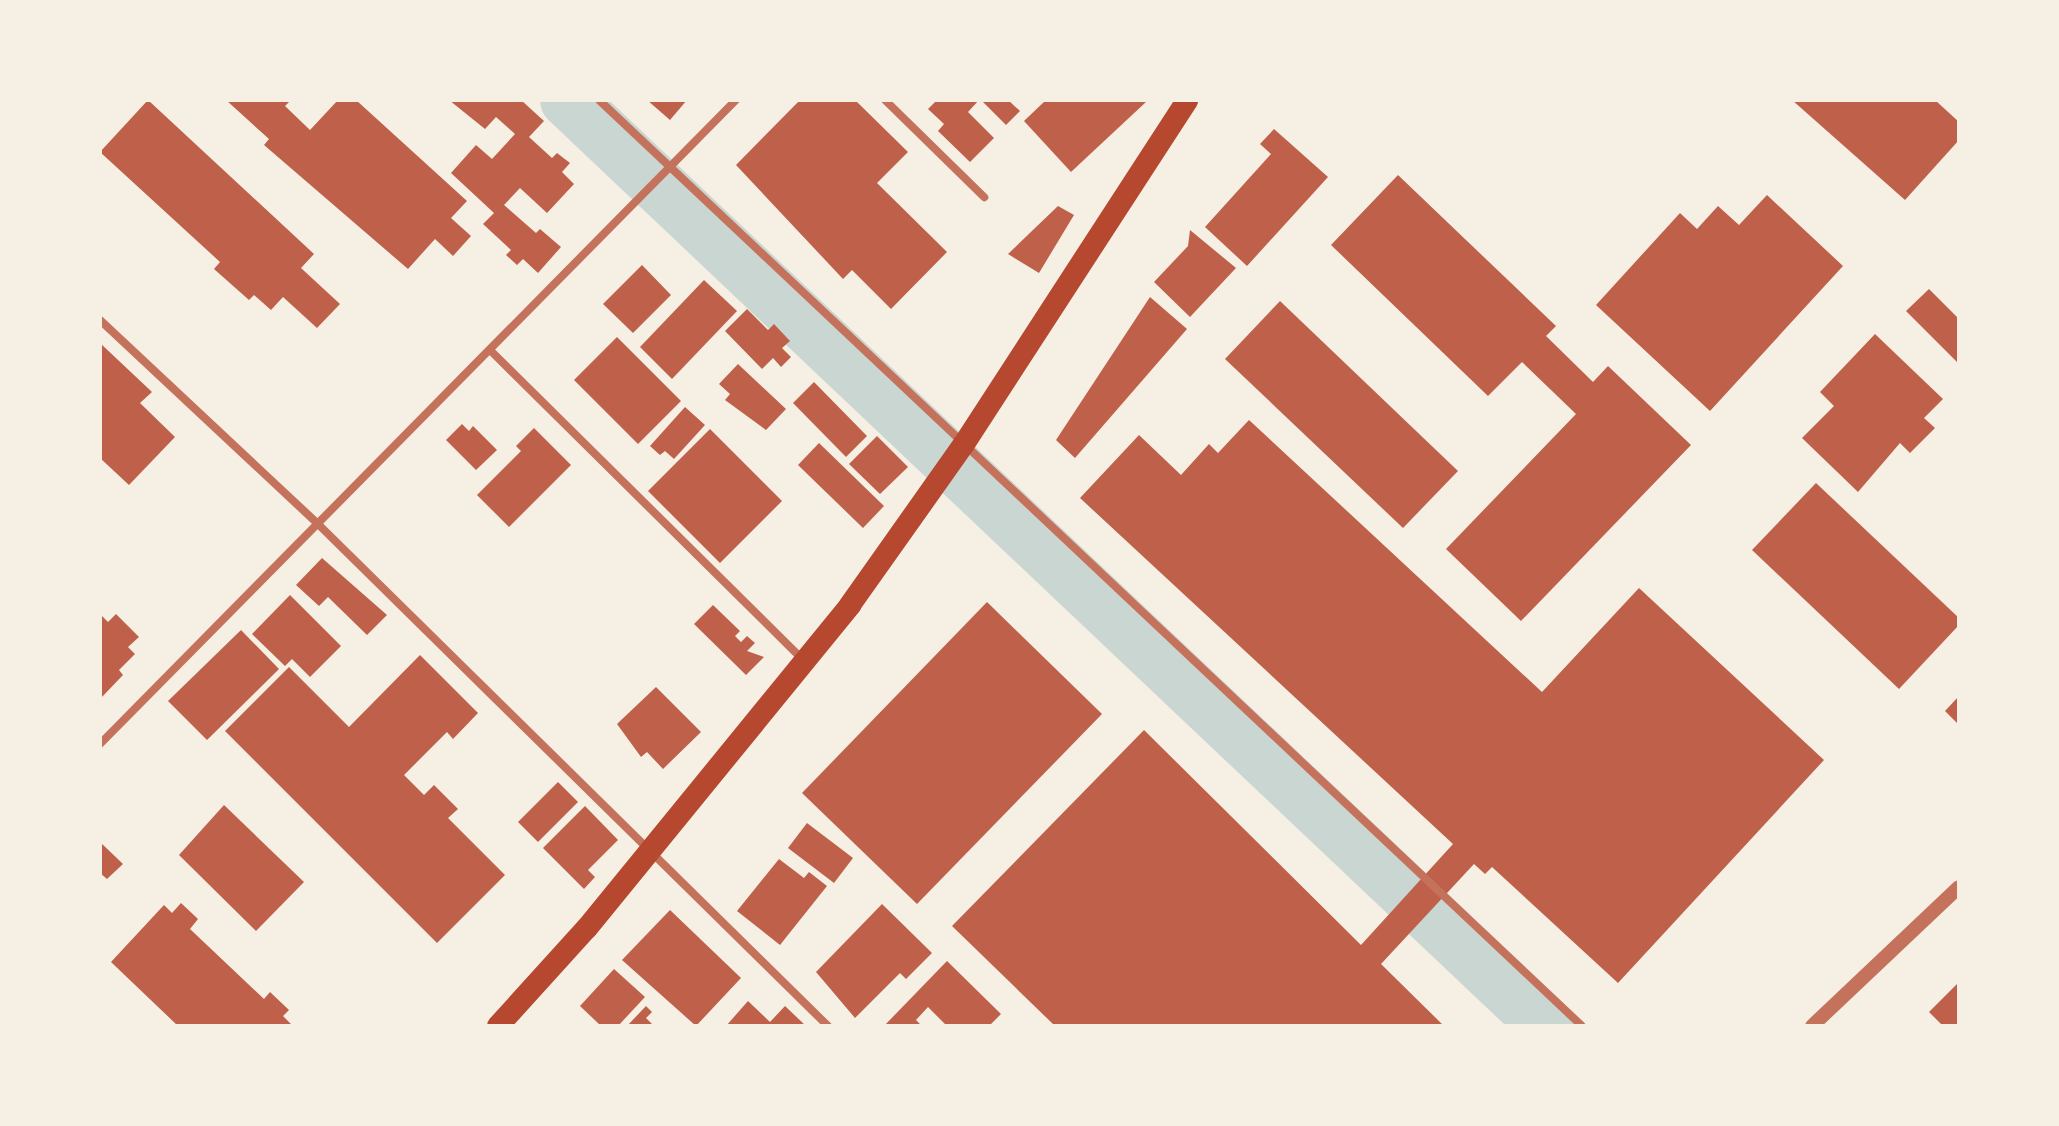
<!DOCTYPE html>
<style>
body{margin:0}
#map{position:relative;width:2059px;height:1126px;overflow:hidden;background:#f6efe4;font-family:"Zilla Slab",serif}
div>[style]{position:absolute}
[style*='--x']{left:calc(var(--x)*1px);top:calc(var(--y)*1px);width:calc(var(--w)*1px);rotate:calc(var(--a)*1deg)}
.river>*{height:56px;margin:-28px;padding:0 28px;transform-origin:28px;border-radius:28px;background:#c9d6d2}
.building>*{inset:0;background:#bf614a}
.minor>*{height:8px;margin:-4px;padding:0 4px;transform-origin:4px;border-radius:4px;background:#c5725c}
.tertiary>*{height:14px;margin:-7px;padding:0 7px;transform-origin:7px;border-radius:7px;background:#c5725c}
.trunk>*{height:22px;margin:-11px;padding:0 11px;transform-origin:11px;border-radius:11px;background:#b5482f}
span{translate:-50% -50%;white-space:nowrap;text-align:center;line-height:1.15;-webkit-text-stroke:8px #f6efe4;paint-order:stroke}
.frame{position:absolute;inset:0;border:102px solid #f6efe4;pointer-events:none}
</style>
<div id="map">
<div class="river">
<div style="--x:568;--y:100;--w:1348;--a:43.41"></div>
</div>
<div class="building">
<div style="clip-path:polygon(148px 100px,314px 254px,301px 268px,340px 304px,317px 328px,283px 297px,271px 310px,254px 295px,249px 300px,214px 269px,220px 262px,100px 152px)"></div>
<div style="clip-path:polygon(226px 100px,291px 100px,285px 106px,310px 130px,338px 100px,356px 100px,467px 201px,451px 218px,471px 236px,453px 256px,435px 239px,408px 269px,264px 145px,269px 139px)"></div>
<div style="clip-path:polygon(449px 100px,521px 100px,544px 121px,529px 137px,552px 158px,557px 153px,570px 163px,562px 172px,574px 184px,547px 213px,520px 188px,504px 205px,536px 233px,540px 229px,561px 247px,538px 273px,523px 259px,517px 265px,506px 255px,511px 250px,483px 224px,494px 213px,451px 173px,476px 145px,492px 159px,515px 134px,496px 117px,485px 129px)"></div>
<div style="clip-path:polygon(647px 100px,687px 100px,670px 120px)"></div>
<div style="clip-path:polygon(800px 100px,855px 100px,908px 152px,877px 183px,947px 252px,891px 309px,852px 270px,843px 279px,736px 165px)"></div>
<div style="clip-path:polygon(937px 100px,979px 100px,968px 112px,994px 138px,970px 162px,938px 131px,944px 124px,928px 109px)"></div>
<div style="clip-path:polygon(981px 100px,1008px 100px,1020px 111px,1006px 125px)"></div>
<div style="clip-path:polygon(1046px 100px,1144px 100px,1146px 102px,1071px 172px,1024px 121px)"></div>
<div style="clip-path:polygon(1792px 100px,1935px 100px,1959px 122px,1959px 140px,1905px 200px)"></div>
<div style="clip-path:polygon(1274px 129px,1328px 177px,1247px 266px,1205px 227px,1271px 154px,1260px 144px)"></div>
<div style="clip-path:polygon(1398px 175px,1556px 326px,1546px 336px,1593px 382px,1608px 366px,1691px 445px,1521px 621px,1446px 549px,1576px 414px,1522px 362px,1488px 396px,1331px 245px)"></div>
<div style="clip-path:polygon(1767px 195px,1843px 266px,1710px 411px,1596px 305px,1680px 213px,1697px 229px,1718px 206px,1739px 225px)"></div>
<div style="clip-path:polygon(1058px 206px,1074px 215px,1039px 273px,1008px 254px)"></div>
<div style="clip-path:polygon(1190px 230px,1236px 268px,1190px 317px,1154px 282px,1188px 246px)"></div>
<div style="clip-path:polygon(642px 265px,671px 295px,633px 333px,603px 304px)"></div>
<div style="clip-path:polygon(704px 280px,737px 311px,672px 379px,640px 347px)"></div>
<div style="clip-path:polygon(1929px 289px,1959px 319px,1959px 364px,1906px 311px)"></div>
<div style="clip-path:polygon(1150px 297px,1187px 329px,1075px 458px,1056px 440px)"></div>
<div style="clip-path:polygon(1280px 301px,1458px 471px,1403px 528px,1225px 359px)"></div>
<div style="clip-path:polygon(747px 309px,768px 330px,774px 324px,790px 341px,782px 348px,791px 357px,781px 367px,773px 358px,762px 369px,725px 331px)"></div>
<div style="clip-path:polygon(1875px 334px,1943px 399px,1924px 418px,1935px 428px,1910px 453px,1900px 443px,1858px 492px,1802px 438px,1834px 406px,1820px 392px)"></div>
<div style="clip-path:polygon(617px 337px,681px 401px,638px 444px,574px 380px)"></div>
<div style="clip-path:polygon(100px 343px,152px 392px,140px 403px,175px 437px,129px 485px,100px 458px)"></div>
<div style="clip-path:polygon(738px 364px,786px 409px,766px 430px,725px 400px,730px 394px,719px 384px)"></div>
<div style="clip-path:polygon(814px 382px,867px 436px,846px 457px,793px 403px)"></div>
<div style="clip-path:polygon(685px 407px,705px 425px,674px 459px,665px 451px,660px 455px,650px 446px)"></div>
<div style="clip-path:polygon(1249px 420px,1542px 692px,1639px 588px,1824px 760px,1618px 983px,1492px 867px,1485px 874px,1474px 864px,1381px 964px,1444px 1026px,1055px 1026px,952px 926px,1144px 730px,1361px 945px,1453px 844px,1080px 498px,1139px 435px,1181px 475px,1209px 444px,1218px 453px)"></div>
<div style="clip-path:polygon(462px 424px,469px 431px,473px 426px,497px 450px,476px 470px,446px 440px)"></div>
<div style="clip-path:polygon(534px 428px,571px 465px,509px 527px,477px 495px,521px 451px,516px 446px)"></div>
<div style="clip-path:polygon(710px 429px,782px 501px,720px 563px,648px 491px)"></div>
<div style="clip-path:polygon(877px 436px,908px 467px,880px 494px,849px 464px)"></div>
<div style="clip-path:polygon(819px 443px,884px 506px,863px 528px,798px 465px)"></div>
<div style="clip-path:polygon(1816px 483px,1959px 618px,1959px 625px,1899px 689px,1752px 550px)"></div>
<div style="clip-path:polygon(322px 558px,387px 615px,367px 635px,328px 597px,319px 606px,296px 585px)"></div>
<div style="clip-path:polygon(290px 595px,341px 646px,310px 677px,292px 659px,285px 666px,252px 634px)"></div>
<div style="clip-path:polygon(987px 602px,1102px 714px,917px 904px,802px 793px)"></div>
<div style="clip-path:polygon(713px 605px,740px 631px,735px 636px,741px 642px,747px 636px,755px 643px,747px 651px,764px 657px,746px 675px,694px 624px)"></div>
<div style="clip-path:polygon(100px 614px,108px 622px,116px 614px,139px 637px,128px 647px,135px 654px,119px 670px,123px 675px,100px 699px)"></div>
<div style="clip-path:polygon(241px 630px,279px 669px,207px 740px,168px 701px)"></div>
<div style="clip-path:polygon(420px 655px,478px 713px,453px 739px,447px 732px,404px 775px,424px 795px,434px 785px,458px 809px,448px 818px,505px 875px,437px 943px,225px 731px,289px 667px,349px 727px)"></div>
<div style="clip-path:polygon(656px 687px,701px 732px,663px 769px,647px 752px,641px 757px,617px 724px)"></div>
<div style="clip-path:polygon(1959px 696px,1959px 725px,1945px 711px)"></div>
<div style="clip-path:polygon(558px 782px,578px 802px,538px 842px,518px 822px)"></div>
<div style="clip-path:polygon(224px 805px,304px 882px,256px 931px,179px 855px)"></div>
<div style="clip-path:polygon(585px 806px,618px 840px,588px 870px,595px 877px,584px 889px,543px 848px)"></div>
<div style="clip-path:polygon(807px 823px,853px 858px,834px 883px,788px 848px)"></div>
<div style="clip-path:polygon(100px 842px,123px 864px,107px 879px,100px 873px)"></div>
<div style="clip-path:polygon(779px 859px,804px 878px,809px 872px,827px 886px,780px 945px,737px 911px)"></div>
<div style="clip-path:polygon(181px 903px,198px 919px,190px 929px,264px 999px,270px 992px,289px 1010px,283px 1016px,293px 1026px,178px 1026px,111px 962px,164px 905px,172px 913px)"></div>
<div style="clip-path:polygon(882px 904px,932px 953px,906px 979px,900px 973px,855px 1018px,816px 972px)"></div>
<div style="clip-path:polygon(670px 910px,741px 978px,696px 1026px,622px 960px)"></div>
<div style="clip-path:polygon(947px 961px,1001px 1014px,989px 1026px,947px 1026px,928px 1007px,916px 1020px,922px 1026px,884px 1026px)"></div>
<div style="clip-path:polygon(614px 969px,645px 997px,618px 1026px,601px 1026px,580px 1006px)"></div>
<div style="clip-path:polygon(1959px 982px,1959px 1026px,1943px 1026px,1929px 1012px)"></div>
<div style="clip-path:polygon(748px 1001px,770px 1022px,785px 1006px,806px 1026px,726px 1026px)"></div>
<div style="clip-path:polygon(646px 1006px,652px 1012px,646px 1018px,654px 1026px,627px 1026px)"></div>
</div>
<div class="minor">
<div style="--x:599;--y:100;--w:1350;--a:43.29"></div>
<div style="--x:885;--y:100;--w:139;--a:44.4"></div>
<div style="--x:100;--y:320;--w:301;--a:43.1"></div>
<div style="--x:320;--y:526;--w:713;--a:44.55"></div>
<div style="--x:492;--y:352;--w:439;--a:44.7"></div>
<div style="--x:100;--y:744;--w:905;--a:-45.36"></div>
</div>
<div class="tertiary">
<div style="--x:1812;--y:1026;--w:202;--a:-43.4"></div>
</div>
<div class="trunk">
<div style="--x:498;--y:1026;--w:132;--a:-47.8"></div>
<div style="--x:587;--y:928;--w:417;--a:-50.8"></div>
<div style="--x:850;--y:605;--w:197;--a:-54.7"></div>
<div style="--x:964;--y:444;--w:410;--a:-57"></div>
</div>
<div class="frame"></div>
</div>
